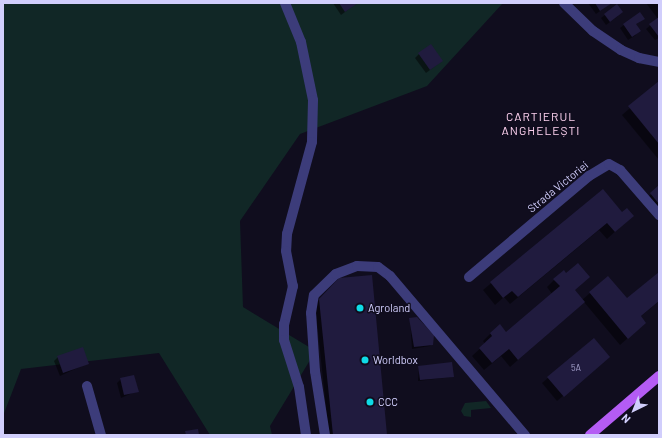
<!DOCTYPE html>
<meta charset="utf-8">
<style>
body{margin:0}
#map{position:relative;width:662px;height:438px;overflow:hidden;background:#100d1e;font-family:Barlow,sans-serif}
div>[style]{position:absolute}
[style*='--x']{left:calc(var(--x)*1px);top:calc(var(--y)*1px);width:calc(var(--w)*1px);rotate:calc(var(--a)*1deg)}
.green>*{inset:0;background:#112726}
.shadow>*{inset:0;background:#0007}
.building>*{inset:0;background:#201b3e}
.minor>*{height:10px;margin:-5px;padding:0 5px;transform-origin:5px;border-radius:5px;background:#3c3c7a}
.major>*{height:10px;margin:-5px;padding:0 5px;transform-origin:5px;border-radius:5px;background:#b45cf4}
.dots>*{width:11px;height:11px;translate:-50% -50%;box-sizing:border-box;border:2px solid #100d1e;border-radius:50%}
span{translate:-50% -50%;white-space:nowrap;text-align:center;line-height:1.15;-webkit-text-stroke:3px #100d1e;paint-order:stroke}
.number-label{font-size:9px;color:#a5a1cc}
.number-label span{-webkit-text-stroke-width:0}
.street-label{font-size:11px;color:#d1cefc}
.poi-label{font-size:11px;color:#d1cefc}
.left{translate:0 -50%;text-align:left}
.neighbourhood-label{font-size:12px;color:#fcd0ee;letter-spacing:1px}
.frame{position:absolute;inset:0;border:4px solid #d1cefc;pointer-events:none}
.north{position:absolute;left:614px;top:390px;width:40px;height:40px;-webkit-text-stroke:3px #100d1e;paint-order:stroke;rotate:223deg;font-size:11px;font-weight:700;line-height:16px;text-align:center;color:#d1cefc}
.north::after{content:'';display:block;margin:auto;width:14px;height:18px;background:#d1cefc;clip-path:polygon(50% 0,100% 100%,50% 72%,0 100%)}
</style>
<div id="map">
<div class="green">
<div style="clip-path:polygon(3px 3px,503px 3px,427px 86px,300px 134px,240px 221px,243px 307px,309px 347px,318px 347px,270px 426px,272px 435px,210px 435px,159px 353px,21px 369px,3px 416px)"></div>
<div style="clip-path:polygon(486px 401px,491px 408px,471px 410px,471px 417px,464px 416px,461px 411px,465px 403px)"></div>
</div>
<div class="shadow">
<div style="clip-path:polygon(333px 3px,357px 3px,341px 15px)"></div>
<div style="clip-path:polygon(588px 3px,611px 3px,596px 14px)"></div>
<div style="clip-path:polygon(646px 3px,659px 3px,659px 38px,655px 40px,646px 29px,658px 19px)"></div>
<div style="clip-path:polygon(640px 13px,635px 25px,636px 35px,628px 40px,620px 28px)"></div>
<div style="clip-path:polygon(605px 15px,618px 16px,606px 25px,601px 18px)"></div>
<div style="clip-path:polygon(419px 54px,442px 61px,426px 73px,415px 58px)"></div>
<div style="clip-path:polygon(659px 83px,659px 160px,622px 115px)"></div>
<div style="clip-path:polygon(659px 187px,659px 220px,643px 202px)"></div>
<div style="clip-path:polygon(603px 190px,622px 213px,632px 216px,607px 239px,599px 230px,510px 304px,504px 297px,495px 305px,483px 290px)"></div>
<div style="clip-path:polygon(659px 273px,659px 301px,640px 317px,645px 323px,620px 345px,584px 302px,510px 367px,501px 356px,484px 370px,472px 356px,485px 344px,483px 341px,490px 334px,506px 334px,552px 294px,547px 287px,554px 280px,574px 291px,582px 300px,590px 293px,627px 300px)"></div>
<div style="clip-path:polygon(340px 279px,386px 435px,329px 435px,315px 304px)"></div>
<div style="clip-path:polygon(410px 319px,432px 344px,430px 346px,412px 349px)"></div>
<div style="clip-path:polygon(58px 357px,88px 363px,60px 376px,54px 361px)"></div>
<div style="clip-path:polygon(609px 357px,557px 401px,542px 383px,548px 378px)"></div>
<div style="clip-path:polygon(419px 367px,452px 377px,418px 381px)"></div>
<div style="clip-path:polygon(121px 379px,137px 391px,121px 398px,117px 383px)"></div>
</div>
<div class="building">
<div style="clip-path:polygon(339px 3px,358px 3px,345px 12px)"></div>
<div style="clip-path:polygon(595px 3px,612px 3px,600px 11px)"></div>
<div style="clip-path:polygon(617px 4px,623px 12px,610px 22px,604px 14px)"></div>
<div style="clip-path:polygon(640px 12px,645px 19px,636px 24px,641px 31px,632px 37px,623px 24px)"></div>
<div style="clip-path:polygon(659px 17px,659px 37px,649px 24px)"></div>
<div style="clip-path:polygon(431px 44px,443px 61px,430px 70px,418px 53px)"></div>
<div style="clip-path:polygon(659px 81px,659px 144px,628px 106px)"></div>
<div style="clip-path:polygon(659px 185px,659px 204px,650px 193px)"></div>
<div style="clip-path:polygon(603px 189px,622px 212px,627px 208px,634px 216px,615px 232px,607px 223px,518px 297px,512px 291px,503px 298px,490px 282px)"></div>
<div style="clip-path:polygon(578px 263px,590px 277px,575px 290px,585px 302px,518px 360px,509px 349px,492px 363px,479px 348px,492px 336px,490px 333px,500px 324px,506px 332px,560px 286px,553px 279px,564px 270px,566px 273px)"></div>
<div style="clip-path:polygon(659px 272px,659px 301px,641px 316px,646px 323px,628px 339px,589px 292px,608px 276px,627px 298px)"></div>
<div style="clip-path:polygon(372px 275px,387px 435px,333px 435px,319px 299px,339px 278px)"></div>
<div style="clip-path:polygon(417px 317px,434px 335px,433px 345px,414px 347px,409px 318px)"></div>
<div style="clip-path:polygon(594px 338px,610px 357px,564px 397px,547px 377px)"></div>
<div style="clip-path:polygon(83px 347px,89px 364px,63px 373px,57px 356px)"></div>
<div style="clip-path:polygon(452px 362px,454px 377px,420px 380px,418px 366px)"></div>
<div style="clip-path:polygon(134px 375px,139px 392px,124px 395px,120px 378px)"></div>
<div style="clip-path:polygon(198px 429px,199px 435px,186px 435px,185px 431px)"></div>
</div>
<div class="minor">
<div style="--x:285;--y:3;--w:42;--a:67.7"></div>
<div style="--x:301;--y:42;--w:59;--a:78.3"></div>
<div style="--x:313;--y:100;--w:42;--a:91.4"></div>
<div style="--x:312;--y:142;--w:95;--a:105.2"></div>
<div style="--x:287;--y:234;--w:17;--a:93"></div>
<div style="--x:286;--y:251;--w:36;--a:79"></div>
<div style="--x:293;--y:286;--w:39;--a:103"></div>
<div style="--x:284;--y:324;--w:16;--a:90"></div>
<div style="--x:284;--y:340;--w:49;--a:72.3"></div>
<div style="--x:299;--y:387;--w:49;--a:81.7"></div>
<div style="--x:564;--y:3;--w:40;--a:44"></div>
<div style="--x:593;--y:31;--w:34;--a:34"></div>
<div style="--x:621;--y:50;--w:20;--a:24"></div>
<div style="--x:639;--y:58;--w:20;--a:11"></div>
<div style="--x:469;--y:277;--w:157;--a:-40.1"></div>
<div style="--x:589;--y:176;--w:23;--a:-31"></div>
<div style="--x:609;--y:164;--w:13;--a:29"></div>
<div style="--x:620;--y:170;--w:60;--a:49.1"></div>
<div style="--x:87;--y:386;--w:51;--a:74.1"></div>
<div style="--x:325;--y:435;--w:65;--a:-98.9"></div>
<div style="--x:315;--y:371;--w:58;--a:-93.9"></div>
<div style="--x:311;--y:313;--w:18;--a:-81"></div>
<div style="--x:314;--y:295;--w:30;--a:-44"></div>
<div style="--x:336;--y:274;--w:22;--a:-21"></div>
<div style="--x:357;--y:266;--w:21;--a:3"></div>
<div style="--x:378;--y:267;--w:15;--a:37"></div>
<div style="--x:390;--y:276;--w:209;--a:49.7"></div>
</div>
<div class="major">
<div style="--x:590;--y:435;--w:91;--a:-40.5"></div>
</div>
<div class="dots">
<div style="left:360px;top:308px;background:#0fdbe6"></div>
<div style="left:365px;top:360px;background:#0fdbe6"></div>
<div style="left:370px;top:402px;background:#0fdbe6"></div>
</div>
<div class="number-label">
<span style="left:576px;top:368px">5A</span>
</div>
<div class="street-label">
<span style="left:558px;top:187px;rotate:-39deg">Strada Victoriei</span>
</div>
<div class="poi-label">
<span class="left" style="left:368px;top:308px">Agroland</span>
<span class="left" style="left:373px;top:360px">Worldbox</span>
<span class="left" style="left:378px;top:402px">CCC</span>
</div>
<div class="neighbourhood-label">
<span style="left:541px;top:124px">CARTIERUL<br>ANGHELEȘTI</span>
</div>
<div class="frame"></div>
<div class="north">N</div>
</div>
